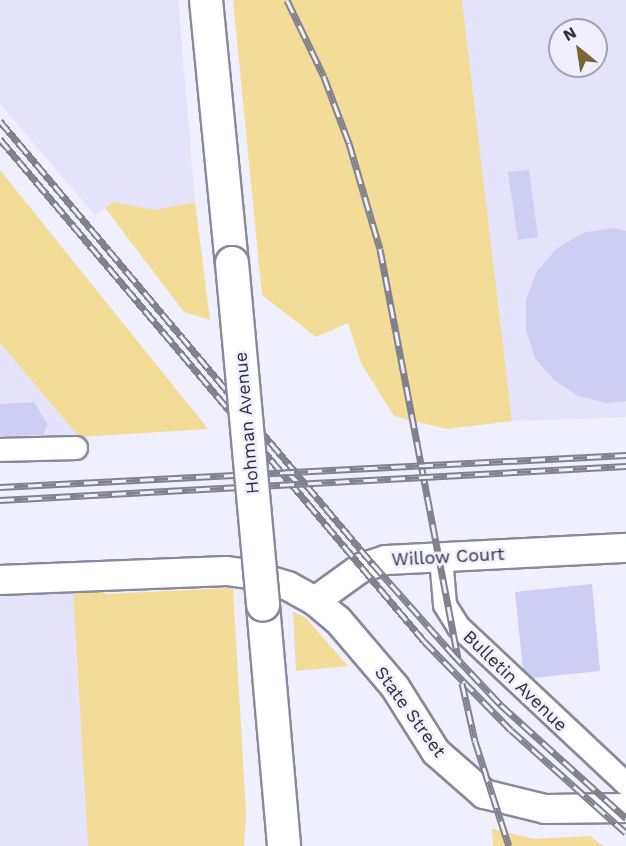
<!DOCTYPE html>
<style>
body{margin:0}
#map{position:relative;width:626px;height:846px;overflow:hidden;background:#efeffd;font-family:"Work Sans",sans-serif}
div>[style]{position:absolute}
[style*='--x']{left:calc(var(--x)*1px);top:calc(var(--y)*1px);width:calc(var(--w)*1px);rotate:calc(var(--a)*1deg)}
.built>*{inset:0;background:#e4e3fb}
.green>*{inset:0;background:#f3db98}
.building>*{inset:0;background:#cecdf3}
.roads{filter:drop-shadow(2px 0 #89899d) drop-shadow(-2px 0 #89899d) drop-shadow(0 2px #89899d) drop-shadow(0 -2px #89899d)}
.minor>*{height:22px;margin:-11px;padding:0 11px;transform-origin:11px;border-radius:11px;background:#fff}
.tertiary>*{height:28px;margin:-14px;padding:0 14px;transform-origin:14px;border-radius:14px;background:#fff}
.secondary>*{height:32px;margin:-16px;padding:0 16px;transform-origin:16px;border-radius:16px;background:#fff}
.rail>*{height:7px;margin-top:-3.5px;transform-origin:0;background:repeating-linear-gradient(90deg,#efeffd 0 14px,#82828d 0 28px);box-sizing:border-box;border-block:2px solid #82828d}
.bridges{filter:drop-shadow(2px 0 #89899d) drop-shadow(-2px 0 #89899d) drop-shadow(0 2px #89899d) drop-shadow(0 -2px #89899d)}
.secondary-bridge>*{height:32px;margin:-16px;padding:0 16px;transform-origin:16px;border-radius:16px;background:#fff}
span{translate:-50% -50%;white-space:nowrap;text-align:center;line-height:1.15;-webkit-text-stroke:5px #efeffd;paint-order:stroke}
.street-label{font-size:18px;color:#303038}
.north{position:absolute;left:548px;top:18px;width:60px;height:60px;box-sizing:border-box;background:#efeffd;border:2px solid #a3a3ae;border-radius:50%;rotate:330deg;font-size:16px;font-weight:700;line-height:24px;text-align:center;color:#303038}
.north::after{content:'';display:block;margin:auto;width:21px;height:27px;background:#776533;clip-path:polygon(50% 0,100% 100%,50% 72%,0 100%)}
</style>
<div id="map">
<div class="built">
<div style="clip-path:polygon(0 0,178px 0,195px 202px,155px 210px,113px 202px,95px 215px,0 104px)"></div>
<div style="clip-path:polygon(evenodd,462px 0,626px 0,626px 417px,512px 421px,462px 0,560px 30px,596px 30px,596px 66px,560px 66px,560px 30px)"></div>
<div style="clip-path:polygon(0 343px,79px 437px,0 441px)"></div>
<div style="clip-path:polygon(73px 592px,88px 846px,0 846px,0 595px)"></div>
</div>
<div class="green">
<div style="clip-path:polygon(233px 0,462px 0,512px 421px,447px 429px,394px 416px,361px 363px,348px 323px,316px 337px,262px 295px)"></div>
<div style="clip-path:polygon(0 170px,208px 429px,79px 437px,0 343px)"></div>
<div style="clip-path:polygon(113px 202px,155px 210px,195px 202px,210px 320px,184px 312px,105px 208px)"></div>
<div style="clip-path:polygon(233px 588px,246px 813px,244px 846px,88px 846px,73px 592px,105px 590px,105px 594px)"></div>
<div style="clip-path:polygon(293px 612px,306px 618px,348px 666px,296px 671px)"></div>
<div style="clip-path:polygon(492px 829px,534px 839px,590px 836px,603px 846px,493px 846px)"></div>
</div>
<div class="building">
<div style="clip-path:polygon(529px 170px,538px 237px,518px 240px,508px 172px)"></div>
<div style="clip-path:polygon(612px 228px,626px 231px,626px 401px,606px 403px,578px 396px,554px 380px,535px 358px,526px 330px,526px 300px,536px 273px,556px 249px,583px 233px)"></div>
<div style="clip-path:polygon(34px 402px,48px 425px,43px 435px,0 436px,0 404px)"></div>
<div style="clip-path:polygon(592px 584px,600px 671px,533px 678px,523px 669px,515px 592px)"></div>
</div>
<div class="roads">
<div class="minor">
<div style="--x:0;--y:450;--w:76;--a:-1.5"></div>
<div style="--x:441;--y:558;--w:47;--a:85.1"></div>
<div style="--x:445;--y:605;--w:26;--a:58"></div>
<div style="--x:459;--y:627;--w:229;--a:43.2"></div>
</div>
<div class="tertiary">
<div style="--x:0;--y:580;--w:227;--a:-2.3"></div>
<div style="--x:227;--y:571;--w:21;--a:8"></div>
<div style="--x:248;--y:574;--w:42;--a:16.7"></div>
<div style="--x:288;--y:586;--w:31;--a:29"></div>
<div style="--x:315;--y:601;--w:30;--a:40"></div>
<div style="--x:338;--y:620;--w:88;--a:49.6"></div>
<div style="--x:395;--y:687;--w:77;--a:57.8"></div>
<div style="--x:436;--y:752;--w:64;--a:41.2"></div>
<div style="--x:484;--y:794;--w:63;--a:13.8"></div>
<div style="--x:545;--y:809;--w:81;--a:-0.7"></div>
<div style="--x:315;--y:601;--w:57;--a:-35.7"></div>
<div style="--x:361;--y:568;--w:26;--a:-18"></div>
<div style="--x:386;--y:560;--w:240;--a:-2.9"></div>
</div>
<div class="secondary">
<div style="--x:206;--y:0;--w:264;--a:84.4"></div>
<div style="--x:263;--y:605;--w:242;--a:85"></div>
</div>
</div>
<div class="rail">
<div style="--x:287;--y:0;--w:85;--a:64.3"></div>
<div style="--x:324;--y:77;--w:71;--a:69.3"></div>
<div style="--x:349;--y:143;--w:110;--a:73.7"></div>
<div style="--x:380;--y:249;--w:417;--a:79.2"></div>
<div style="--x:0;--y:121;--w:578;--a:49.92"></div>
<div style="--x:372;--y:563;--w:119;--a:48.4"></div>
<div style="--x:451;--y:652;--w:73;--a:46.7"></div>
<div style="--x:501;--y:705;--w:169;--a:42.1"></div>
<div style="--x:0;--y:139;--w:657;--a:49.81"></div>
<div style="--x:424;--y:641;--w:124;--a:45.7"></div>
<div style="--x:511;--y:730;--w:154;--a:41.8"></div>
<div style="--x:0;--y:487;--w:627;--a:-2.93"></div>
<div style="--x:0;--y:500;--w:627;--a:-3.11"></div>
<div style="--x:462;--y:683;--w:59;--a:77.4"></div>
<div style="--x:475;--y:741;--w:110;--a:72.1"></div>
</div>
<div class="bridges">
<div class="secondary-bridge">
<div style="--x:232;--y:263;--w:343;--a:84.8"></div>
</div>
</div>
<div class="street-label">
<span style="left:247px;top:423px;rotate:-95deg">Hohman Avenue</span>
<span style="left:448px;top:557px;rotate:-3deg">Willow Court</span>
<span style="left:515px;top:681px;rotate:44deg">Bulletin Avenue</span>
<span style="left:410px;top:712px;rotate:54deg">State Street</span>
</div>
<div class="north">N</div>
</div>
